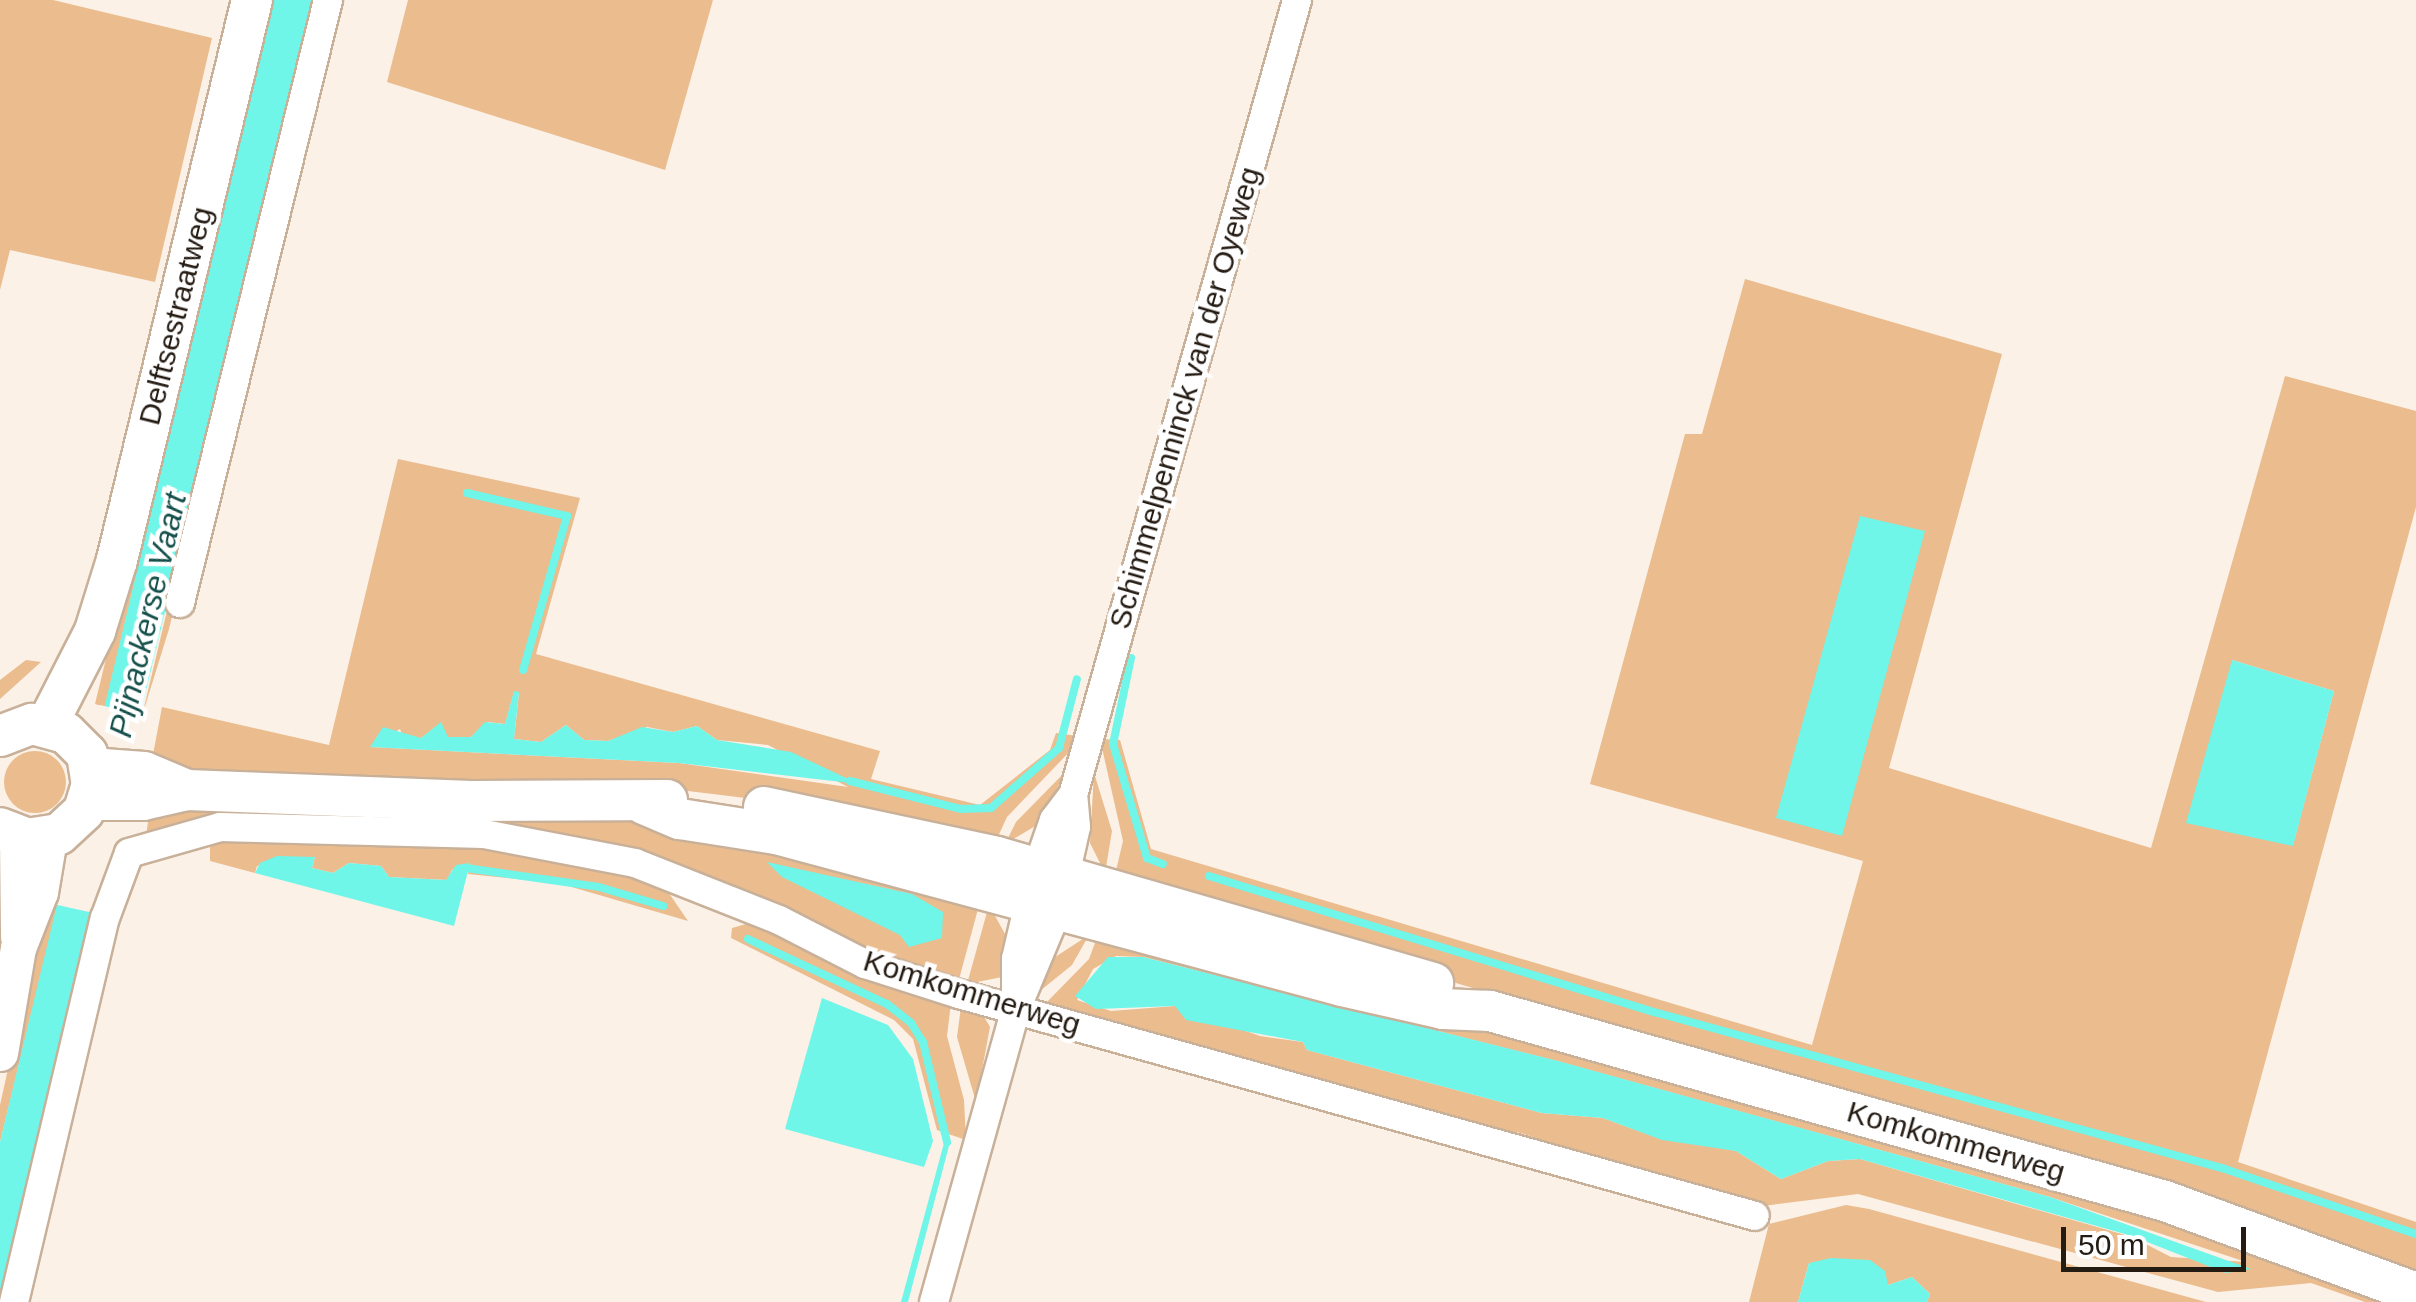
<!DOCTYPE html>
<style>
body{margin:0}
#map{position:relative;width:2416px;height:1302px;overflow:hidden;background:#fbf1e7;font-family:Arial,sans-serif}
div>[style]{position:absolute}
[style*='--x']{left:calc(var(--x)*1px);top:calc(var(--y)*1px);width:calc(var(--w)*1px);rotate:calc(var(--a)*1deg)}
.green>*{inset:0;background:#eabc8e}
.round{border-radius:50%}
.water>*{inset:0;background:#70f5e9}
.pier>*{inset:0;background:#fbf1e7}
.stream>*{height:8px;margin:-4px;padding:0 4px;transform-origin:4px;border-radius:4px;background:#70f5e9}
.roads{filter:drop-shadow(2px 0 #c8b099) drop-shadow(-2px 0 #c8b099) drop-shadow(0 2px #c8b099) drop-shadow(0 -2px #c8b099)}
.minor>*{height:28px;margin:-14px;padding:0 14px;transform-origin:14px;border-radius:14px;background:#fff}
.tertiary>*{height:35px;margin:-17.5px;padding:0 17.5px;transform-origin:17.5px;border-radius:17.5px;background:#fff}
.secondary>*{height:40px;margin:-20px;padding:0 20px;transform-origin:20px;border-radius:20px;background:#fff}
span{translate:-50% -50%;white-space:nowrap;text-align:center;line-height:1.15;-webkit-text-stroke:9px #fff;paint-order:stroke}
.street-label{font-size:30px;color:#241b13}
.water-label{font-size:32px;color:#144f4a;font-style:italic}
.scale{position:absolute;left:2061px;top:1227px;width:185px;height:45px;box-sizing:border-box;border:5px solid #241b13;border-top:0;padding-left:12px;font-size:30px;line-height:35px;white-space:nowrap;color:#241b13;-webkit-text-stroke:8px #fff;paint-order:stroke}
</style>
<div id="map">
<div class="green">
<div style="clip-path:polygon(0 0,53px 0,212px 38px,155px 282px,10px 250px,0 290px)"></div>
<div style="clip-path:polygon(266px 0,274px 0,105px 707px,95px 704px)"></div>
<div style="clip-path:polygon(312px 0,320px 0,169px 629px,142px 716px)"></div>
<div style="clip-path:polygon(408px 0,713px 0,665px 170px,387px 82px)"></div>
<div style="clip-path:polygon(evenodd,1745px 279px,2002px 354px,1889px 768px,2151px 848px,2285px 376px,2416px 411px,2416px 507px,2238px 1162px,2416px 1222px,2416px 1275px,1114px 879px,1123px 841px,1100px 739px,1120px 740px,1151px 849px,1812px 1045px,1863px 861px,1590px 784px,1685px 434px,1702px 434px,1745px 279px,2232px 660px,2334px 691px,2293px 845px,2232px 660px)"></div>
<div style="clip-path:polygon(evenodd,398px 459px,580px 498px,536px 654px,880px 751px,871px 779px,980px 805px,1050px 750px,1056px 733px,1078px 736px,1074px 747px,1007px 817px,995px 843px,787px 803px,688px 791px,211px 774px,151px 765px,162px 707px,329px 745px,398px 459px,514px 692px,519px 693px,514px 739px,541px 742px,566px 725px,584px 740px,608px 741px,647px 727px,673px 732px,697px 726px,717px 740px,768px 745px,848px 787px,679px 763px,370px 747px,400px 729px,403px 737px,421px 738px,441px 723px,447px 737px,471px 737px,488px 722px,505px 724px,514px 692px)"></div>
<div style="clip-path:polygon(26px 660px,41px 662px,0 699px,0 680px)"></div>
<div class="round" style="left:4px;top:751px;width:62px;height:62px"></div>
<div style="clip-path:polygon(1067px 770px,1037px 825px,1005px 844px,1016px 822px)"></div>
<div style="clip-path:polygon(1094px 773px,1112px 831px,1105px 873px,1090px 843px)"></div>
<div style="clip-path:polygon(150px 808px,628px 819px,729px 835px,981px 898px,958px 983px,908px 970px,748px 893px,618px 848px,146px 836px)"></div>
<div style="clip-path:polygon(210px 839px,474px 845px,660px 880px,688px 921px,558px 883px,468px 874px,470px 864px,452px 870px,447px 880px,389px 877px,381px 866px,349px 863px,333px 873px,312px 868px,315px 857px,257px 866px,255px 873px,210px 861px)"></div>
<div style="clip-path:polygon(102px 867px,109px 882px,7px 1302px,0 1302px,93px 913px,58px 905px,0 1142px,0 1105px,46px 898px,69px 896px)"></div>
<div style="clip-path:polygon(989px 905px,1005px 934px,1008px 958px,1002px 977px,967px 984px)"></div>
<div style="clip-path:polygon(757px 921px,951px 1003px,947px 1036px,964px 1100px,966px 1140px,937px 1130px,913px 1039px,894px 1020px,731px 938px,732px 928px)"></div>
<div style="clip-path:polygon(1089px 935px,1072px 965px,1035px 995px,1049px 961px)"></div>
<div style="clip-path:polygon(evenodd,1098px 935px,1472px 1024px,2059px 1184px,2406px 1302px,2365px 1302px,2311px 1283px,2218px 1292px,1858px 1194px,1755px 1207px,1517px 1132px,1505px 1136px,1045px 1004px,1089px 959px,1098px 935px,1116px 956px,1143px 957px,1557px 1061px,2050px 1197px,2246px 1262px,2171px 1257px,2132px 1237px,1860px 1159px,1828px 1161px,1781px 1179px,1736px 1151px,1641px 1132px,1603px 1118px,1542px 1113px,1307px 1050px,1303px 1042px,1260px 1036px,1175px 1006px,1111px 1011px,1077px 1000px,1093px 969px,1116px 956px)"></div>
<div style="clip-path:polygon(961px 1007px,983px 1015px,990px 1027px,976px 1102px,957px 1037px)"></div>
<div style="clip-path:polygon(1846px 1205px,1869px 1209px,2206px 1302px,1927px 1302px,1930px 1294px,1912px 1277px,1888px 1285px,1809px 1263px,1798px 1302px,1749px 1302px,1769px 1224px)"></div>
</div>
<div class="water">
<div style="clip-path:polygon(274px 0,312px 0,0 1299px,0 1142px)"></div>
<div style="clip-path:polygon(1860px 516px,1925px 531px,1842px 836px,1776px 818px)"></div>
<div style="clip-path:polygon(2232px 660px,2334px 691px,2293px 846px,2186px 823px)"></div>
<div style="clip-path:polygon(514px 691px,519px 692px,514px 739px,541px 742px,566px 725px,584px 740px,608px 741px,642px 727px,673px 732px,697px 726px,717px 740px,791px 752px,859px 784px,679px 763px,370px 747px,383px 727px,421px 738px,441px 722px,448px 737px,471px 737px,485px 722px,505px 724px)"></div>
<div style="clip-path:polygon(277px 856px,315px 857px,312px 868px,333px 873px,349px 863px,381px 866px,389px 877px,446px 880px,456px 865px,470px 863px,454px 926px,255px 873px,260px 863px)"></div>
<div style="clip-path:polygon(767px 862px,912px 894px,943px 912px,942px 938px,909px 947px,900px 935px,782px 877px)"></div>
<div style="clip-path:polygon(1108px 957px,1143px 957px,1558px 1061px,2050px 1197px,2251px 1269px,2226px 1273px,2132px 1236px,1860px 1159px,1828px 1161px,1781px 1179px,1736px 1151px,1662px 1140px,1603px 1118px,1542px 1113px,1307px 1050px,1303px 1042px,1186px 1020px,1175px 1006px,1096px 1009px,1075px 996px)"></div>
<div style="clip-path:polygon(822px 998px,888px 1025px,913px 1059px,933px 1141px,924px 1167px,785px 1129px)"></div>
<div style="clip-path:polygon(950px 1142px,908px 1302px,901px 1302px,944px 1143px)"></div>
<div style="clip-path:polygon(1831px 1258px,1870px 1260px,1885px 1271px,1888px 1285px,1912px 1277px,1930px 1294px,1927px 1302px,1798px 1302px,1809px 1263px)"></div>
</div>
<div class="pier">
<div style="clip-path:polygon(100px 705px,146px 716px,98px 914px,53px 904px)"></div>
</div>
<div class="stream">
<div style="--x:467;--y:493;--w:103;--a:13"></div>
<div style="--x:567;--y:516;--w:160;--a:105.9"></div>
<div style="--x:1131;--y:658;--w:88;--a:101.8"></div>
<div style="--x:1113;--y:744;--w:119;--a:73.4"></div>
<div style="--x:1147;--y:858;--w:17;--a:21"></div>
<div style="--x:850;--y:781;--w:114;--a:14.2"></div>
<div style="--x:961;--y:809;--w:30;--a:-2"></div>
<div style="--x:991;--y:808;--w:91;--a:-41.4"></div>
<div style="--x:1059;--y:748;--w:71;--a:-75.4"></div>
<div style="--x:466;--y:868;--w:134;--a:8.1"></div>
<div style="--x:599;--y:887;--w:67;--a:16.5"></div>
<div style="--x:1209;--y:876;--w:469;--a:17"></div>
<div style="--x:1658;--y:1013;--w:588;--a:15.38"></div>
<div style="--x:2225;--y:1169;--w:202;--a:18.8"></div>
<div style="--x:748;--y:939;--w:153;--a:25.1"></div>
<div style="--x:887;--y:1004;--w:31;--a:38"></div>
<div style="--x:911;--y:1023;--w:22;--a:58"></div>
<div style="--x:923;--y:1042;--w:103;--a:76.5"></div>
</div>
<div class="roads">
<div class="minor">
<div style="--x:180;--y:603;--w:621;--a:-76.21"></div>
<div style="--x:1016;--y:1003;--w:44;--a:-90"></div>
<div style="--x:1016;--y:959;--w:92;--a:-76.9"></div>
<div style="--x:1037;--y:869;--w:52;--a:-70.9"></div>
<div style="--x:1054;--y:820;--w:31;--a:-53"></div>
<div style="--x:14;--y:1302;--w:395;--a:-76.7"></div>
<div style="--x:105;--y:918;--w:69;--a:-69.7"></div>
<div style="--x:129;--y:853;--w:95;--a:-15.9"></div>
<div style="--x:220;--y:827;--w:264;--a:1.5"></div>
<div style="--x:484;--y:834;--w:154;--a:10.9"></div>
<div style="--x:635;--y:863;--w:155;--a:21.6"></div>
<div style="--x:779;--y:920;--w:97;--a:27.1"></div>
<div style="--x:865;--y:964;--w:99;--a:17.7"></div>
<div style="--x:959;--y:994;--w:826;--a:15.58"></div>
<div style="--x:934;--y:1302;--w:304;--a:-74.4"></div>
<div style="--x:1016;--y:1009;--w:106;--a:-67.3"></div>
<div style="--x:1057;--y:911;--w:86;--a:-77.3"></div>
<div style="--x:1076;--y:827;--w:32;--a:-95"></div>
<div style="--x:1073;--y:795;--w:826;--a:-74.26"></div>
</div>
<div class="tertiary">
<div style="--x:17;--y:837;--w:100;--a:89.4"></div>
<div style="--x:0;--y:1053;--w:107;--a:-80.3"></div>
<div style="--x:18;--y:948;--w:60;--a:-68.6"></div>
<div style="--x:40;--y:892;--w:55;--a:-80.5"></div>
</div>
<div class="secondary">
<div style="--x:47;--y:725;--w:106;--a:-62.9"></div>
<div style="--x:95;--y:631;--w:74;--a:-72.8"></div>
<div style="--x:117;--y:560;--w:576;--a:-76.45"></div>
<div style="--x:0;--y:736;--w:34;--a:-21"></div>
<div style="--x:32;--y:724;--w:35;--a:15"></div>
<div style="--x:66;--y:733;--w:30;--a:45"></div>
<div style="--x:87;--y:754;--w:30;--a:81"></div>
<div style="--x:92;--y:784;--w:28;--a:107"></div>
<div style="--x:84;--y:811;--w:34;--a:137"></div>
<div style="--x:59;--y:834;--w:31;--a:171"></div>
<div style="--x:28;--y:839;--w:30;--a:-159"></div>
<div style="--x:90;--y:768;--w:54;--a:4.2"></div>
<div style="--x:144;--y:772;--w:47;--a:22.7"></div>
<div style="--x:89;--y:800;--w:54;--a:0"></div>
<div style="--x:143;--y:800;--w:45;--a:-12.8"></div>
<div style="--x:187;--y:790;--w:284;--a:2.2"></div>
<div style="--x:471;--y:801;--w:196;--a:-0.3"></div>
<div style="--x:644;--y:804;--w:39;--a:23"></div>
<div style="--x:680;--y:819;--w:97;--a:8.9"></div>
<div style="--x:776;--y:834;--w:586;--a:15.03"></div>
<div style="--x:1342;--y:986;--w:104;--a:12.8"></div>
<div style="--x:1443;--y:1009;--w:47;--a:2.4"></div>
<div style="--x:1490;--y:1011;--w:701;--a:15.72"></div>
<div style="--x:2165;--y:1201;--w:267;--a:20.1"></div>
<div style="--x:764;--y:807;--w:238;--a:12.1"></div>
<div style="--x:997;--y:857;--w:454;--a:16.1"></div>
</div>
</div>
<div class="street-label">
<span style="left:176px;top:316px;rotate:-76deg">Delftsestraatweg</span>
<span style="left:1185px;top:398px;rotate:-74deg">Schimmelpenninck van der Oyeweg</span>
<span style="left:972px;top:993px;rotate:17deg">Komkommerweg</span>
<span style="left:1956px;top:1142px;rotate:16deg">Komkommerweg</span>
</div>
<div class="water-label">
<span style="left:148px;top:615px;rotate:-77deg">Pijnackerse Vaart</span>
</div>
<div class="scale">50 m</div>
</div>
